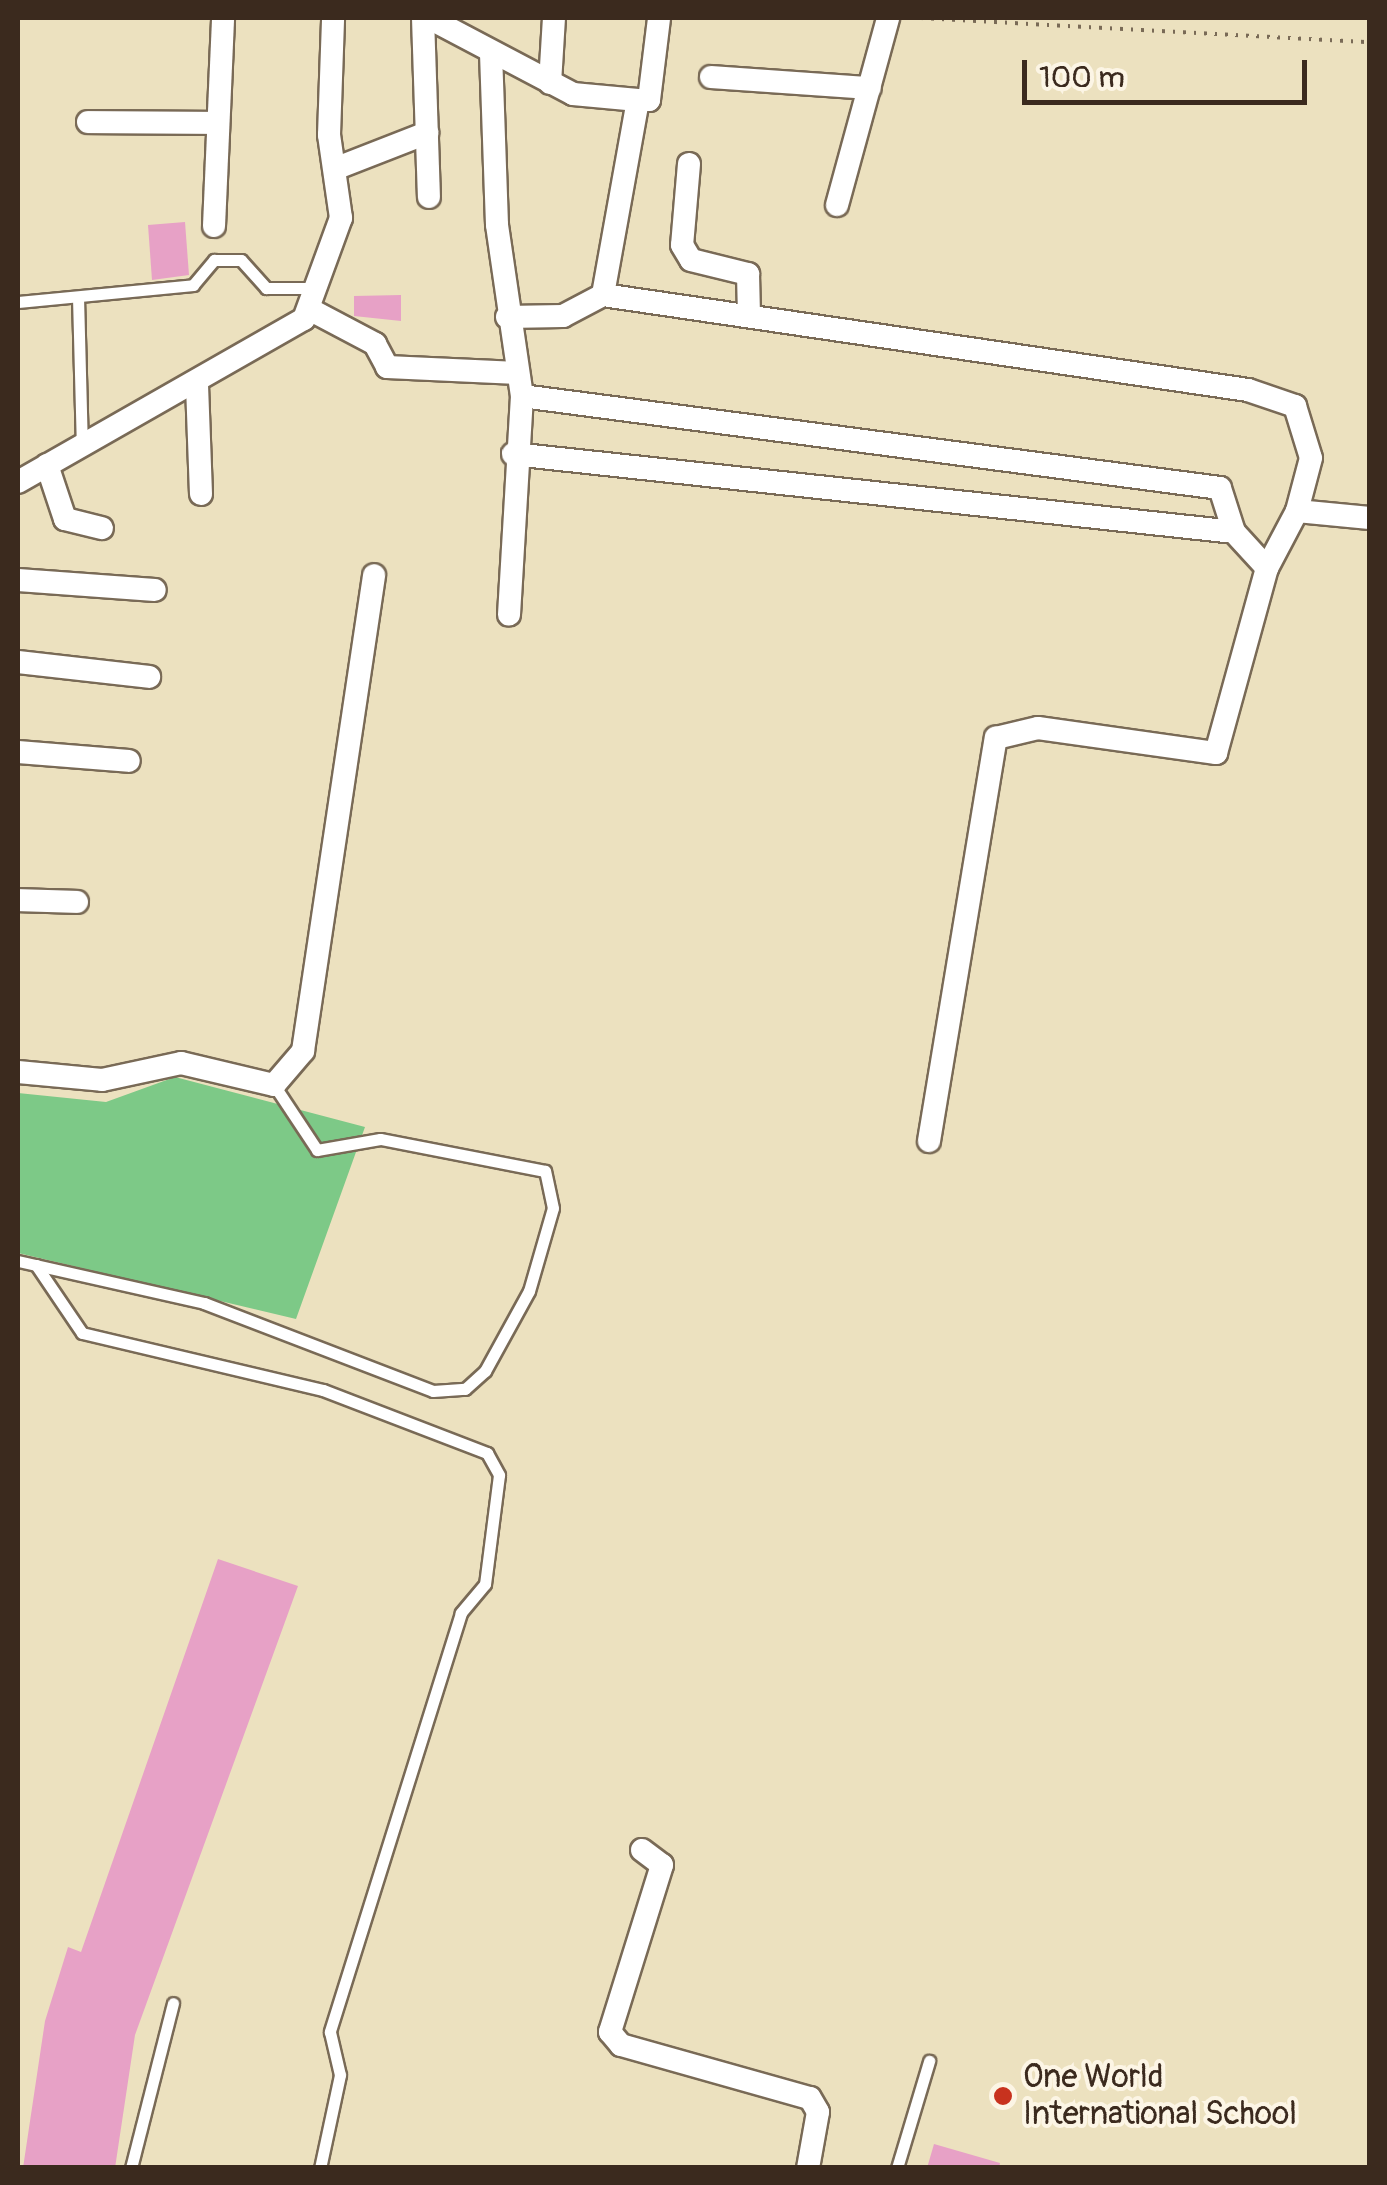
<!DOCTYPE html>
<style>
body{margin:0}
#map{position:relative;width:1387px;height:2185px;overflow:hidden;background:#ece1bf;font-family:Pangolin,sans-serif}
div>[style]{position:absolute}
[style*='--x']{left:calc(var(--x)*1px);top:calc(var(--y)*1px);width:calc(var(--w)*1px);rotate:calc(var(--a)*1deg)}
.green>*{inset:0;background:#7dc987}
.building>*{inset:0;background:#e7a1c6}
.path>*{height:4px;margin-top:-2px;transform-origin:0;background:repeating-linear-gradient(90deg,#796a56 0 2.5px,transparent 0 10.5px)}
.roads{filter:drop-shadow(2px 0 #796a56) drop-shadow(-2px 0 #796a56) drop-shadow(0 2px #796a56) drop-shadow(0 -2px #796a56)}
.service>*{height:11px;margin:-5.5px;padding:0 5.5px;transform-origin:5.5px;border-radius:5.5px;background:#fff}
.minor>*{height:22px;margin:-11px;padding:0 11px;transform-origin:11px;border-radius:11px;background:#fff}
.dots>*{width:28px;height:28px;translate:-50% -50%;box-sizing:border-box;border:5px solid #fcf5e5;border-radius:50%}
span{translate:-50% -50%;white-space:nowrap;text-align:center;line-height:1.15;-webkit-text-stroke:8px #fcf5e5;paint-order:stroke}
.poi-label{font-size:32px;color:#3b2a1e}
.left{translate:0 -50%;text-align:left}
.frame{position:absolute;inset:0;border:20px solid #3b2a1e;pointer-events:none}
.scale{position:absolute;left:1022px;top:60px;width:285px;height:45px;box-sizing:border-box;border:5px solid #3b2a1e;border-top:0;padding-left:12px;font-size:30px;line-height:35px;white-space:nowrap;color:#3b2a1e;-webkit-text-stroke:8px #fcf5e5;paint-order:stroke}
</style>
<div id="map">
<div class="green">
<div style="clip-path:polygon(175px 1077px,365px 1127px,296px 1319px,18px 1253px,18px 1093px,106px 1102px)"></div>
</div>
<div class="building">
<div style="clip-path:polygon(185px 222px,189px 275px,152px 280px,148px 225px)"></div>
<div style="clip-path:polygon(401px 295px,401px 321px,354px 316px,354px 296px)"></div>
<div style="clip-path:polygon(218px 1559px,298px 1586px,135px 2035px,115px 2168px,23px 2168px,45px 2021px,68px 1947px,81px 1952px)"></div>
<div style="clip-path:polygon(934px 2144px,1000px 2163px,999px 2168px,927px 2168px)"></div>
</div>
<div class="path">
<div style="--x:921;--y:18;--w:450;--a:3.1"></div>
</div>
<div class="roads">
<div class="service">
<div style="--x:78;--y:297;--w:148;--a:88.5"></div>
<div style="--x:18;--y:302;--w:176;--a:-5.5"></div>
<div style="--x:193;--y:285;--w:33;--a:-50"></div>
<div style="--x:214;--y:260;--w:27;--a:0"></div>
<div style="--x:241;--y:260;--w:38;--a:48"></div>
<div style="--x:266;--y:288;--w:52;--a:0"></div>
<div style="--x:18;--y:1261;--w:191;--a:12.7"></div>
<div style="--x:204;--y:1303;--w:245;--a:21"></div>
<div style="--x:433;--y:1391;--w:32;--a:-4"></div>
<div style="--x:465;--y:1389;--w:27;--a:-42"></div>
<div style="--x:485;--y:1371;--w:91;--a:-61.2"></div>
<div style="--x:529;--y:1291;--w:86;--a:-73.9"></div>
<div style="--x:553;--y:1208;--w:38;--a:-102"></div>
<div style="--x:545;--y:1171;--w:168;--a:-169"></div>
<div style="--x:380;--y:1139;--w:64;--a:170.1"></div>
<div style="--x:317;--y:1150;--w:78;--a:-123.5"></div>
<div style="--x:36;--y:1265;--w:82;--a:55.9"></div>
<div style="--x:82;--y:1333;--w:248;--a:13.3"></div>
<div style="--x:323;--y:1390;--w:176;--a:21"></div>
<div style="--x:487;--y:1453;--w:25;--a:61"></div>
<div style="--x:499;--y:1475;--w:110;--a:97.3"></div>
<div style="--x:485;--y:1584;--w:38;--a:130"></div>
<div style="--x:461;--y:1613;--w:439;--a:107.4"></div>
<div style="--x:330;--y:2032;--w:44;--a:76.9"></div>
<div style="--x:340;--y:2075;--w:95;--a:102.1"></div>
<div style="--x:131;--y:2168;--w:170;--a:-75.7"></div>
<div style="--x:897;--y:2168;--w:112;--a:-73.3"></div>
</div>
<div class="minor">
<div style="--x:423;--y:18;--w:179;--a:88.1"></div>
<div style="--x:429;--y:18;--w:163;--a:27.8"></div>
<div style="--x:573;--y:94;--w:65;--a:5.3"></div>
<div style="--x:638;--y:100;--w:11;--a:0"></div>
<div style="--x:649;--y:100;--w:83;--a:-83"></div>
<div style="--x:491;--y:53;--w:172;--a:88"></div>
<div style="--x:497;--y:225;--w:173;--a:81.7"></div>
<div style="--x:522;--y:396;--w:219;--a:93.4"></div>
<div style="--x:711;--y:77;--w:159;--a:4"></div>
<div style="--x:550;--y:83;--w:65;--a:-86.5"></div>
<div style="--x:638;--y:100;--w:198;--a:100.2"></div>
<div style="--x:603;--y:295;--w:652;--a:8.38"></div>
<div style="--x:1248;--y:390;--w:50;--a:18.8"></div>
<div style="--x:1295;--y:406;--w:54;--a:72.9"></div>
<div style="--x:1311;--y:458;--w:55;--a:104.8"></div>
<div style="--x:1297;--y:511;--w:73;--a:5.5"></div>
<div style="--x:88;--y:122;--w:128;--a:0.4"></div>
<div style="--x:689;--y:164;--w:81;--a:94.9"></div>
<div style="--x:682;--y:245;--w:17;--a:59"></div>
<div style="--x:691;--y:260;--w:59;--a:13.8"></div>
<div style="--x:748;--y:274;--w:42;--a:88.6"></div>
<div style="--x:337;--y:168;--w:97;--a:-21.3"></div>
<div style="--x:837;--y:205;--w:194;--a:-74.7"></div>
<div style="--x:214;--y:226;--w:208;--a:-87.5"></div>
<div style="--x:309;--y:309;--w:75;--a:27.9"></div>
<div style="--x:375;--y:344;--w:26;--a:62"></div>
<div style="--x:387;--y:367;--w:131;--a:2.6"></div>
<div style="--x:507;--y:317;--w:56;--a:-1"></div>
<div style="--x:563;--y:316;--w:45;--a:-27.7"></div>
<div style="--x:197;--y:385;--w:109;--a:87.9"></div>
<div style="--x:522;--y:396;--w:704;--a:7.51"></div>
<div style="--x:1220;--y:488;--w:46;--a:72.3"></div>
<div style="--x:1234;--y:532;--w:49;--a:47.5"></div>
<div style="--x:513;--y:454;--w:725;--a:6.17"></div>
<div style="--x:47;--y:465;--w:57;--a:71.6"></div>
<div style="--x:65;--y:519;--w:38;--a:14"></div>
<div style="--x:18;--y:482;--w:329;--a:-29.7"></div>
<div style="--x:304;--y:319;--w:108;--a:-69.9"></div>
<div style="--x:341;--y:218;--w:84;--a:-98.2"></div>
<div style="--x:329;--y:135;--w:117;--a:-88"></div>
<div style="--x:18;--y:580;--w:137;--a:4.2"></div>
<div style="--x:18;--y:662;--w:132;--a:6.5"></div>
<div style="--x:18;--y:752;--w:111;--a:4.6"></div>
<div style="--x:18;--y:900;--w:59;--a:1.9"></div>
<div style="--x:18;--y:1072;--w:84;--a:5.4"></div>
<div style="--x:102;--y:1080;--w:81;--a:-12.1"></div>
<div style="--x:181;--y:1063;--w:96;--a:13.3"></div>
<div style="--x:274;--y:1085;--w:45;--a:-49.5"></div>
<div style="--x:303;--y:1051;--w:481;--a:-81.5"></div>
<div style="--x:929;--y:1141;--w:409;--a:-80.6"></div>
<div style="--x:996;--y:738;--w:43;--a:-13.4"></div>
<div style="--x:1038;--y:728;--w:180;--a:8"></div>
<div style="--x:1216;--y:753;--w:192;--a:-74.6"></div>
<div style="--x:1267;--y:568;--w:64;--a:-62.2"></div>
<div style="--x:642;--y:1850;--w:25;--a:37"></div>
<div style="--x:662;--y:1865;--w:175;--a:107.3"></div>
<div style="--x:610;--y:2032;--w:17;--a:50"></div>
<div style="--x:621;--y:2045;--w:196;--a:15.7"></div>
<div style="--x:810;--y:2098;--w:16;--a:60"></div>
<div style="--x:818;--y:2112;--w:57;--a:100.1"></div>
</div>
</div>
<div class="dots">
<div style="left:1003px;top:2096px;background:#c8321e"></div>
</div>
<div class="poi-label">
<span class="left" style="left:1023px;top:2096px">One World<br>International School</span>
</div>
<div class="frame"></div>
<div class="scale">100 m</div>
</div>
